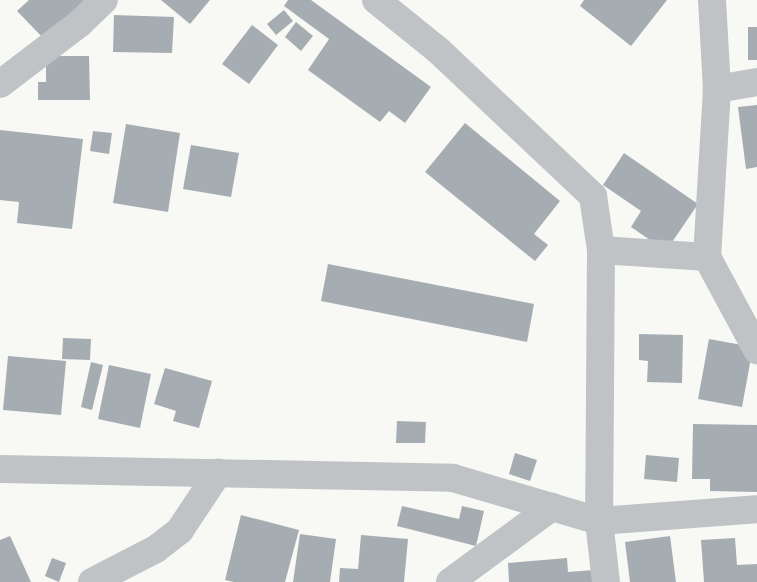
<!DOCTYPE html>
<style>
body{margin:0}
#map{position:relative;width:757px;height:582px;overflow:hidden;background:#f8f8f5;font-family:Inter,sans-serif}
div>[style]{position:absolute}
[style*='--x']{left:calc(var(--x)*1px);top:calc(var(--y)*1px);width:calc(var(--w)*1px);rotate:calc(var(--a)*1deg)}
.building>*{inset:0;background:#a5adb3}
.minor>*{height:28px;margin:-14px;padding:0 14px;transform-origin:14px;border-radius:14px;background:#bfc3c6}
span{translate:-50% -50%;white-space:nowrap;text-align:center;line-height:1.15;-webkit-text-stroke:5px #fff;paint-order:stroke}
</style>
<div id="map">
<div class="building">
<div style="clip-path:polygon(29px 0,88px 0,46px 41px,17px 11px)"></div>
<div style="clip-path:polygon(161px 0,210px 0,190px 24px)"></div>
<div style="clip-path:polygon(288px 0,311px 0,431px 87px,405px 123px,389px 111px,380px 122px,308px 70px,329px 39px,284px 6px)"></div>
<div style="clip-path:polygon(584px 0,667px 0,631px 46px,580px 6px)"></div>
<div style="clip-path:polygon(284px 10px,293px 21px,276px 35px,267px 24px)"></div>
<div style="clip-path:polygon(114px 15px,174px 17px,172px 53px,113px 52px)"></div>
<div style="clip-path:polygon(296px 22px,313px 36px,301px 51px,285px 37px)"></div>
<div style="clip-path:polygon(252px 25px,278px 45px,249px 84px,222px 64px)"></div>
<div style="clip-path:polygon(748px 27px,757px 27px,757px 60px,748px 60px)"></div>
<div style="clip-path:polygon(46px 56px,89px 56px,90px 100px,38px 100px,38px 82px,46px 82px)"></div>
<div style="clip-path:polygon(757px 105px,757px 167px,746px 169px,738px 107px)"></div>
<div style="clip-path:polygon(465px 123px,560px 201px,534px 234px,548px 245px,535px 261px,425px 172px)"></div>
<div style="clip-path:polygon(126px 124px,180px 133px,168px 212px,113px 203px)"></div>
<div style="clip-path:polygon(0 130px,83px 139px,72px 229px,17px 223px,19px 202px,0 200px)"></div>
<div style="clip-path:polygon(93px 131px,112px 133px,109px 154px,90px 151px)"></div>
<div style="clip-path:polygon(191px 145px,239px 153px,231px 197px,183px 189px)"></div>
<div style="clip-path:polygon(624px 153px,698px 204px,666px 251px,631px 227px,641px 211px,603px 185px)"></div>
<div style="clip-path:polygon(328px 264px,534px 304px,527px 342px,321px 301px)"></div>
<div style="clip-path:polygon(639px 334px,683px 335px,682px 383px,647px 382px,648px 361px,639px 360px)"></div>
<div style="clip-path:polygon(63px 338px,91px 339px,90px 360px,62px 359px)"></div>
<div style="clip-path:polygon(709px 339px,753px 347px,742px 407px,698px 399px)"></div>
<div style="clip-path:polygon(8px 356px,66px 361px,61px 415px,3px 410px)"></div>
<div style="clip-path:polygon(91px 362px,103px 365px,92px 410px,81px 407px)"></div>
<div style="clip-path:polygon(109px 365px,151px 374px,140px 428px,98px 419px)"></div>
<div style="clip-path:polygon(165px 368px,212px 381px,199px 428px,173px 421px,176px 411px,154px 404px)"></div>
<div style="clip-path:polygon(397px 421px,426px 422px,425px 443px,396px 443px)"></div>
<div style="clip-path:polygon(693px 424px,757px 425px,757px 492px,710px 491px,710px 479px,692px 479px)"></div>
<div style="clip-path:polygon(515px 453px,537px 460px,530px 481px,509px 474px)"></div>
<div style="clip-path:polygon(646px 455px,679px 458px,677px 482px,644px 479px)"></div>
<div style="clip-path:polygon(402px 506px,459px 519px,462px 506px,484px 511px,476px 546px,397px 526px)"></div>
<div style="clip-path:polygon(241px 515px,299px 530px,285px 582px,234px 582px,225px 580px)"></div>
<div style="clip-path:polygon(300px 534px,336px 539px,330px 582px,293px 582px)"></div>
<div style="clip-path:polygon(361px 535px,408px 539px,404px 582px,339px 582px,340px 568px,358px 569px)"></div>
<div style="clip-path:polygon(10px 536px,31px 582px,0 582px,0 540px)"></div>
<div style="clip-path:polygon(670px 536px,676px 582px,630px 582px,625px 542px)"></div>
<div style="clip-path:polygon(735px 538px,737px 565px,757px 564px,757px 582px,704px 582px,701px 540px)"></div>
<div style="clip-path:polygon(52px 558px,66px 563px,59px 582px,45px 576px)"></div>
<div style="clip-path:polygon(567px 558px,568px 572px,594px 570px,595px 582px,509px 582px,508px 563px)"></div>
</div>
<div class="minor">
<div style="--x:376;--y:0;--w:81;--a:39"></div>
<div style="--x:439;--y:51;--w:212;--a:43.3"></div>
<div style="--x:593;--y:196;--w:55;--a:81.6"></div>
<div style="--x:601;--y:250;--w:271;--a:90.4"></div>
<div style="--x:599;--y:521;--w:61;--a:83.5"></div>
<div style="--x:712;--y:0;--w:89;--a:86.8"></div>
<div style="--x:757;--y:82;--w:41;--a:170.1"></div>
<div style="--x:717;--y:89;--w:168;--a:93.4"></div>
<div style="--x:707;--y:257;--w:106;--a:61.7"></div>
<div style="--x:0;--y:84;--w:101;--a:-37.3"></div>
<div style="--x:80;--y:23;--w:33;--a:-44"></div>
<div style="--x:601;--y:250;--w:106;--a:3.8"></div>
<div style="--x:0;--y:469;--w:453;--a:1.1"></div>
<div style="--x:453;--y:478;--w:152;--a:16.4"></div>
<div style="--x:599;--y:521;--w:158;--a:-4.3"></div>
<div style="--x:92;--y:582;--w:72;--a:-27.3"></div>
<div style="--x:156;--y:549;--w:31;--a:-38"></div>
<div style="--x:180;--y:530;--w:69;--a:-56.3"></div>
<div style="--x:450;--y:582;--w:127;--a:-36.3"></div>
</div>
</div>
